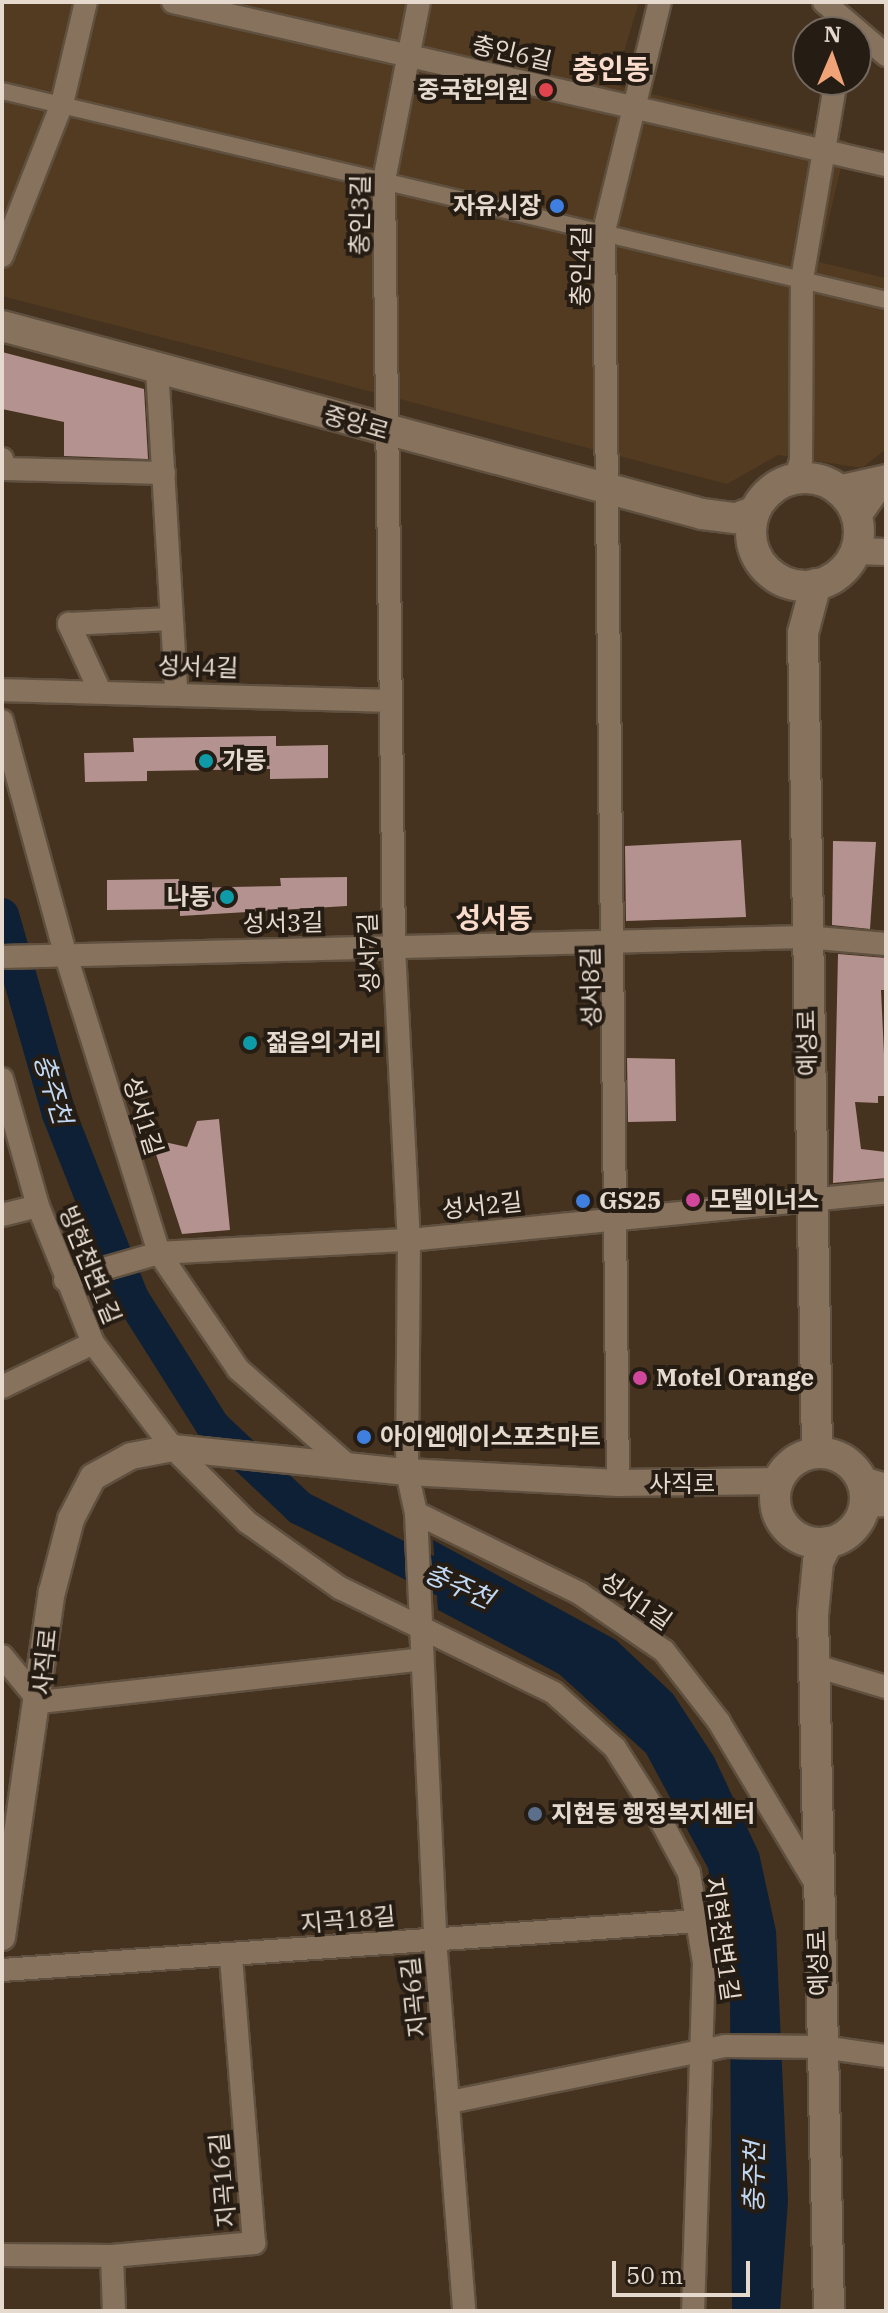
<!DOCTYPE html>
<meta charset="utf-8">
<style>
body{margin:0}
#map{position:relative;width:888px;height:2313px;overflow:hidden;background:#45321f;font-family:"IBM Plex Serif","Noto Sans KR",serif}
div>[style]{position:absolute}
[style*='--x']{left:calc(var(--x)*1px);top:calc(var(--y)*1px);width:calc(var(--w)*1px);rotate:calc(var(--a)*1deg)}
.built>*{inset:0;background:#533b22}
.water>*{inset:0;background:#0e2036}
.river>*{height:34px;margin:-17px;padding:0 17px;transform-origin:17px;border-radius:17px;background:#0e2036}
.building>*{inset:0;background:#b4928f}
.roads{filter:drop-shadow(2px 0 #5f503f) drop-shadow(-2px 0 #5f503f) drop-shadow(0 2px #5f503f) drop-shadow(0 -2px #5f503f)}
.pedestrian>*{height:16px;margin:-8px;padding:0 8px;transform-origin:8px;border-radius:8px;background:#87725d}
.minor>*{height:22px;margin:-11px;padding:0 11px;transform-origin:11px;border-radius:11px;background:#87725d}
.tertiary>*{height:26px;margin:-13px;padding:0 13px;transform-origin:13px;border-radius:13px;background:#87725d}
.secondary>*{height:30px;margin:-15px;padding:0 15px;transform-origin:15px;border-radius:15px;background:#87725d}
.secondary>.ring{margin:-15px;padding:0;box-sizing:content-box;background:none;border:30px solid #87725d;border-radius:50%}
.dots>*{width:22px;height:22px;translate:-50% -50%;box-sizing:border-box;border:4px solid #251c13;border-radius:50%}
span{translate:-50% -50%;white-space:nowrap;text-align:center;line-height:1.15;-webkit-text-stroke:8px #251c13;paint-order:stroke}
.street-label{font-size:24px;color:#e6dace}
.poi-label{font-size:24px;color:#e6dace;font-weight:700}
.right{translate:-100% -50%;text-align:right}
.left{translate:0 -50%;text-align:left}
.water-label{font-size:26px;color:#c1d8f5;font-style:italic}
.quarter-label{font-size:28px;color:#fadccc;font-weight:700}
.frame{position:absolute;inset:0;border:4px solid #e6dace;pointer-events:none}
.north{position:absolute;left:792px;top:16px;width:80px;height:80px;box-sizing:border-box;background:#251c13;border:2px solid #72685e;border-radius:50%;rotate:2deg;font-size:22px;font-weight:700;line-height:32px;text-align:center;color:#e6dace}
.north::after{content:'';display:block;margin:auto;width:28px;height:36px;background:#efa377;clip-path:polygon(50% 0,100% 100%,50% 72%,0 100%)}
.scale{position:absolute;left:612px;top:2261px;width:138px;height:36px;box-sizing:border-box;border:4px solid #e6dace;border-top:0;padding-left:10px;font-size:24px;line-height:28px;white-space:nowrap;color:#e6dace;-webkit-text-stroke:6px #251c13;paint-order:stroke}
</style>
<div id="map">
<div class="built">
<div style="clip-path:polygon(2px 2px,639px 2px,614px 85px,847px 141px,819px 262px,886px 278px,886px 449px,862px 468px,778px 455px,727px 484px,2px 296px)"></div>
</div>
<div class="water">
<div style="clip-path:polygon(433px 1540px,616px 1640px,673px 1694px,714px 1757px,759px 1853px,776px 1931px,788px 2201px,780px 2311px,732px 2311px,730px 1998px,708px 1868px,646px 1753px,559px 1674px,438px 1610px)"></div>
</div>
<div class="river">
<div style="--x:2;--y:915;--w:207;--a:74"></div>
<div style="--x:59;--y:1114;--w:198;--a:68.4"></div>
<div style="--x:132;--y:1298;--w:151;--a:57.7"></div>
<div style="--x:213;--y:1426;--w:120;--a:43.3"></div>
<div style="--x:300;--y:1508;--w:199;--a:26.6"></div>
</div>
<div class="building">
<div style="clip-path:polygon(2px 352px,144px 389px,148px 459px,64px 456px,64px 422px,2px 409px)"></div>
<div style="clip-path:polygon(276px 736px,276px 746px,328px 745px,328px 778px,270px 779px,270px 769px,147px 771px,147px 781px,85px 782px,84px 753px,134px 752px,133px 738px)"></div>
<div style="clip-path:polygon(741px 840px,746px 917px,626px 921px,625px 846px)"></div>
<div style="clip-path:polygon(833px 841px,876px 842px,870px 929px,832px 925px)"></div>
<div style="clip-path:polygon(347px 877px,347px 906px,180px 916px,180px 909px,107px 910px,107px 880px,179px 879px,180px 888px,281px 886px,280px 878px)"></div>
<div style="clip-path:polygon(838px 954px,886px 958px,886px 990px,881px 990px,886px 1096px,878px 1096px,878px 1103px,855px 1102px,861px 1149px,886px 1152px,886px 1178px,833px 1183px)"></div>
<div style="clip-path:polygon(627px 1058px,675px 1059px,676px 1121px,628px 1122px)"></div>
<div style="clip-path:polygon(219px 1119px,230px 1230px,182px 1234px,151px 1139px,187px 1147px,197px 1121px)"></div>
</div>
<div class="roads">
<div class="pedestrian">
<div style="--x:2;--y:91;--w:908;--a:13.3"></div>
</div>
<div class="minor">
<div style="--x:173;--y:2;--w:731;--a:12.88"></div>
<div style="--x:419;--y:2;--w:182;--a:101.1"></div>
<div style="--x:384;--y:181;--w:767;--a:89.25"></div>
<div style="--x:394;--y:948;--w:292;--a:87.1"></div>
<div style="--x:409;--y:1240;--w:232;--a:90.5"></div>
<div style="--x:407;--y:1472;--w:42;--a:77.6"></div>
<div style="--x:416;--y:1513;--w:426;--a:87.4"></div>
<div style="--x:435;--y:1939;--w:373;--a:85.5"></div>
<div style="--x:824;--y:2;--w:82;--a:40.5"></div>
<div style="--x:2;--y:256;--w:163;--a:-68.5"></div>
<div style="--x:62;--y:104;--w:105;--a:-76.8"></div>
<div style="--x:157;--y:368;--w:325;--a:86.6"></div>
<div style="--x:2;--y:459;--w:10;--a:73"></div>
<div style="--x:5;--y:469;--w:159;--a:1.4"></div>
<div style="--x:795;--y:479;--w:20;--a:-72"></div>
<div style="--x:801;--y:460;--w:181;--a:-89.7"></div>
<div style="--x:802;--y:279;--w:202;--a:-80.3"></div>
<div style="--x:99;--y:689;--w:72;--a:-114.8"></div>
<div style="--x:69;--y:624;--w:102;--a:-2.8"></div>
<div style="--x:2;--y:690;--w:389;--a:1.6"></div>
<div style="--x:2;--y:721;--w:244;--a:74.8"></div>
<div style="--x:66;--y:956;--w:311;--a:72.6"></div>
<div style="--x:159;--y:1253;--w:140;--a:55.7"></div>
<div style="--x:238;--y:1369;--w:144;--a:41.3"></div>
<div style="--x:2;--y:957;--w:803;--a:-1.43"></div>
<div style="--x:805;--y:937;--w:81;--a:4.9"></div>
<div style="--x:2;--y:1079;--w:132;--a:74.2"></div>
<div style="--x:38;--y:1206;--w:148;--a:68.1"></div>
<div style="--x:93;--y:1343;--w:132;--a:52.7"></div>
<div style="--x:173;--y:1448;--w:105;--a:45"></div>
<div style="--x:247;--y:1522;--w:114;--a:35.4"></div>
<div style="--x:340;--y:1588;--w:238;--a:26.1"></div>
<div style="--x:554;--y:1693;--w:82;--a:42"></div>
<div style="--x:615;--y:1748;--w:84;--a:57.6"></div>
<div style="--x:660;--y:1819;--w:61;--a:61.8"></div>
<div style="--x:689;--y:1873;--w:91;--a:80.5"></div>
<div style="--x:704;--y:1963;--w:348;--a:91.8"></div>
<div style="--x:2;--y:1215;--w:37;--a:-14"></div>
<div style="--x:65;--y:1280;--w:98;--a:-16"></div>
<div style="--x:159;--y:1253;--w:250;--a:-3"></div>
<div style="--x:409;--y:1240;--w:479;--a:-5.7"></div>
<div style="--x:2;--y:1387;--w:101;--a:-25.8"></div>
<div style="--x:618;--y:1483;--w:1252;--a:-90.64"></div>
<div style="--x:604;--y:231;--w:236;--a:-76.3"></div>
<div style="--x:416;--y:1513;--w:182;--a:26.1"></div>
<div style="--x:579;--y:1593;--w:103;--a:34.3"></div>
<div style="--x:664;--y:1651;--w:90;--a:52.2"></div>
<div style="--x:719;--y:1722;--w:189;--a:59.1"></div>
<div style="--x:2;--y:1656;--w:60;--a:50.4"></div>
<div style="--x:40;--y:1702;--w:384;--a:-6.4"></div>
<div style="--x:816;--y:1666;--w:73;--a:16.7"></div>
<div style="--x:2;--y:1970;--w:698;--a:-4.03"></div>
<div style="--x:450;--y:2102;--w:281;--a:-11.5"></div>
<div style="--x:725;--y:2046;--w:97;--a:0.6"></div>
<div style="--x:822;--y:2047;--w:65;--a:8"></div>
<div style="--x:2;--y:2255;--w:110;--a:0.5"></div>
<div style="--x:112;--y:2256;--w:143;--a:-5.2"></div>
<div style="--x:254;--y:2243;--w:288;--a:-94.6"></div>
<div style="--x:112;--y:2256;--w:55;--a:87.9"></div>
</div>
<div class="tertiary">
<div style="--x:838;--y:489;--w:49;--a:-12.9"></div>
<div style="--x:857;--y:517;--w:43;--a:-54.5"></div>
<div style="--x:855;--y:551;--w:31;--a:2"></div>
<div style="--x:862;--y:1480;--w:25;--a:16"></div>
<div style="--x:865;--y:1504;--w:21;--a:-3"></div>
<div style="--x:2;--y:1937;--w:349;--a:-81.8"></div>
<div style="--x:52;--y:1592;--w:75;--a:-75.4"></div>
<div style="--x:71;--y:1519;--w:47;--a:-62.4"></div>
<div style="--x:93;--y:1477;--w:43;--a:-28.9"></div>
<div style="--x:131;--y:1456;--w:43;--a:-10.8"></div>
<div style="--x:173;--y:1448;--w:235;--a:5.9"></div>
<div style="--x:407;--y:1472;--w:211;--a:3"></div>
<div style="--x:618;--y:1483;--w:160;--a:-0.7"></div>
</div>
<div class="secondary">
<div style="--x:2;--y:326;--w:725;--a:15.03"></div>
<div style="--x:702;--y:514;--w:35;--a:7"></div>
<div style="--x:737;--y:518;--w:19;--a:-21"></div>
<div class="ring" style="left:751px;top:478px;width:78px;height:78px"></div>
<div style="--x:816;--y:584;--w:51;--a:104.9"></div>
<div style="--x:803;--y:633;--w:820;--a:89.02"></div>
<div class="ring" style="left:775px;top:1453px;width:60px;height:60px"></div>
<div style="--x:828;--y:1542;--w:22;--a:117"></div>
<div style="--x:818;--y:1562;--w:53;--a:95.4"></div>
<div style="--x:813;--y:1615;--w:696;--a:88.68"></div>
</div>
</div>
<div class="dots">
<div style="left:546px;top:90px;background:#e0444e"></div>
<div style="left:557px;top:206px;background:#3f7fe0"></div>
<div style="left:206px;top:761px;background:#0f9aa8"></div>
<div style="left:227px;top:897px;background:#0f9aa8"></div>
<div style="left:250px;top:1043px;background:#0f9aa8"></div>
<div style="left:693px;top:1200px;background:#d1479c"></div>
<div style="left:583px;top:1201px;background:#3f7fe0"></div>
<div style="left:640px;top:1378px;background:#d1479c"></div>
<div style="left:364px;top:1437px;background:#3f7fe0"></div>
<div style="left:535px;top:1814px;background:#5c6f8a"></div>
</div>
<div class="street-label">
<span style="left:512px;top:53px;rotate:13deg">충인6길</span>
<span style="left:360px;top:215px;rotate:-89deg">충인3길</span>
<span style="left:581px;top:266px;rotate:-89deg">충인4길</span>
<span style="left:356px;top:423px;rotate:16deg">중앙로</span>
<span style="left:198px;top:667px;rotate:2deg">성서4길</span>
<span style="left:283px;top:923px;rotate:-1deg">성서3길</span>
<span style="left:369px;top:953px;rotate:-92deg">성서7길</span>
<span style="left:591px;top:987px;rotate:-91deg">성서8길</span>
<span style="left:807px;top:1043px;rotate:-91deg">예성로</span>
<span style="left:143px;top:1116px;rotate:73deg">성서1길</span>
<span style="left:482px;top:1206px;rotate:-6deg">성서2길</span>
<span style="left:90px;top:1265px;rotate:68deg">빙현천변1길</span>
<span style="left:682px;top:1484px">사직로</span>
<span style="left:636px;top:1601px;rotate:35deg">성서1길</span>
<span style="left:45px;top:1662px;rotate:-84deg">사직로</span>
<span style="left:348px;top:1920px;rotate:-5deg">지곡18길</span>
<span style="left:722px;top:1939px;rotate:82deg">지현천변1길</span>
<span style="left:818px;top:1963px;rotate:-92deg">예성로</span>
<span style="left:414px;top:1997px;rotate:-96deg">지곡6길</span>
<span style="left:223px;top:2180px;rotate:-95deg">지곡16길</span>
</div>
<div class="poi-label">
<span class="right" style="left:528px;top:90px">중국한의원</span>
<span class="right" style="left:541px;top:206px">자유시장</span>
<span class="left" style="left:222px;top:761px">가동</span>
<span class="right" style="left:211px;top:897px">나동</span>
<span class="left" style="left:266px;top:1043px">젊음의 거리</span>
<span class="left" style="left:709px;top:1200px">모텔이너스</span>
<span class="left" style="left:599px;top:1201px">GS25</span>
<span class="left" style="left:656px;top:1378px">Motel Orange</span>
<span class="left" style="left:380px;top:1437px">아이엔에이스포츠마트</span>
<span class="left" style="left:551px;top:1814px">지현동 행정복지센터</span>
</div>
<div class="water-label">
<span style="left:53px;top:1089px;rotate:73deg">충주천</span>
<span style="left:459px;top:1586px;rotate:24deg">충주천</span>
<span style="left:754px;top:2177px;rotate:-89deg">충주천</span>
</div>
<div class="quarter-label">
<span style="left:611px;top:69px">충인동</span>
<span style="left:494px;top:918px">성서동</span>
</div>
<div class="frame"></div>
<div class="north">N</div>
<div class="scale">50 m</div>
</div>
